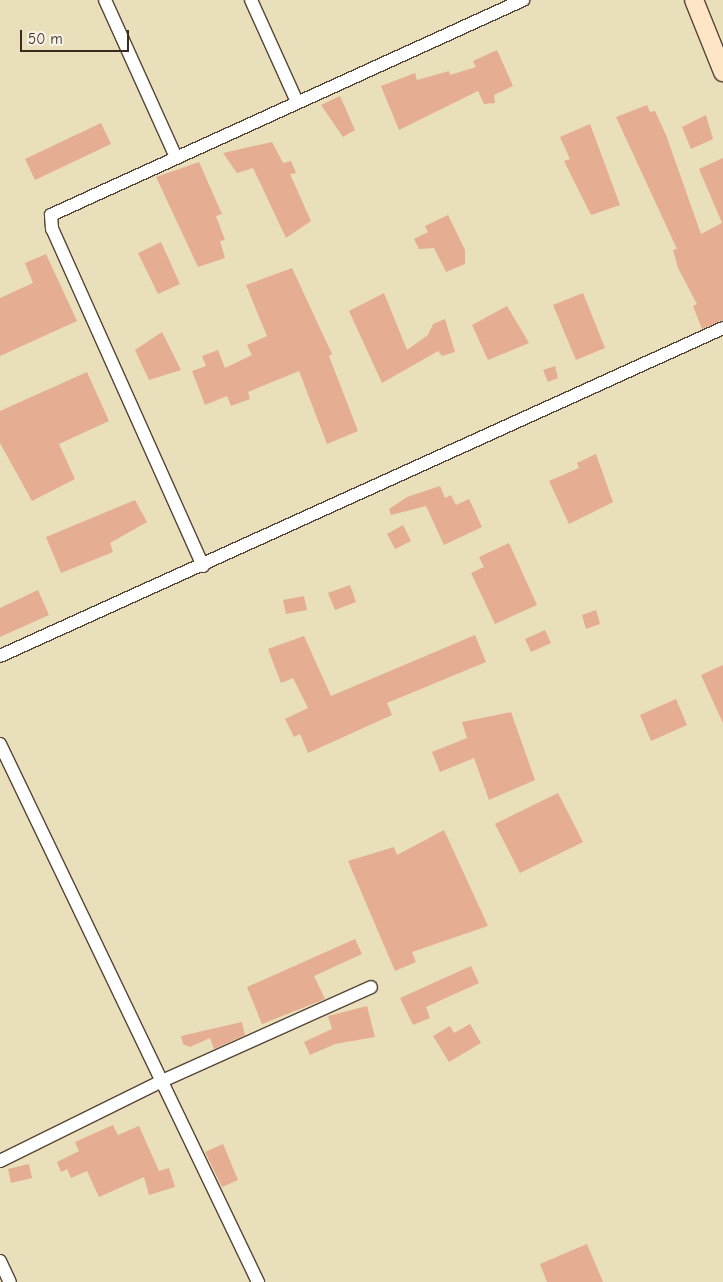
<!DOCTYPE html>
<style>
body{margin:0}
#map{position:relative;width:723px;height:1282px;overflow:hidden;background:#eadfbb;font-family:"Comic Neue",sans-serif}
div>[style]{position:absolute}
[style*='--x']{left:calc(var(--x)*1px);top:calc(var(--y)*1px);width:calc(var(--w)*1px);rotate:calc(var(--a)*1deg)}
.building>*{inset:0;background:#e5ad92}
.roads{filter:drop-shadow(1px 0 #554536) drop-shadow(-1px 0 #554536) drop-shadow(0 1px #554536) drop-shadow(0 -1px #554536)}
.street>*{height:12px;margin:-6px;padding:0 6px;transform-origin:6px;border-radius:6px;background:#fff}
.secondary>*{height:18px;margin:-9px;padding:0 9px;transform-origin:9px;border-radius:9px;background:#fde5c5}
span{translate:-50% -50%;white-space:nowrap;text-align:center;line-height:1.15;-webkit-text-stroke:4px #f7f3e8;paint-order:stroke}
.scale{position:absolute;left:20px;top:30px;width:109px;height:22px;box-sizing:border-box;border:2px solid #3b2a1e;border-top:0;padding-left:6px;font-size:15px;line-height:18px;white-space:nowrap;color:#3b2a1e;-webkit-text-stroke:4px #f7f3e8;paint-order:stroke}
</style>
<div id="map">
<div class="building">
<div style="clip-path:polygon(497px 50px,513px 86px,494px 95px,495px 103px,484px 104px,478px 91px,399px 130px,381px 86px,415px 73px,417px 80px,449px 71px,450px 75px,476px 67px,473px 61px)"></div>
<div style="clip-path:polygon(340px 96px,355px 130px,343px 137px,321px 105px)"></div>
<div style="clip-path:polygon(647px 105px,650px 112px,655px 111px,666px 135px,701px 234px,722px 223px,699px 169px,723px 158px,723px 320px,702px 329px,693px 306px,697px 304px,678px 268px,673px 250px,677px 249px,616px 117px)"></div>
<div style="clip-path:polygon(706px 115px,713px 139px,691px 149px,682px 127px)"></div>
<div style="clip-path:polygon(101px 123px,111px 144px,35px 180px,25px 159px)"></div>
<div style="clip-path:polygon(590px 124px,620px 205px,591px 215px,564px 161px,570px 159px,560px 137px)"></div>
<div style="clip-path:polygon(272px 142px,283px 163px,291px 161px,296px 173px,290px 174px,311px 221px,286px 238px,253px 168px,237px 173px,223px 153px)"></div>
<div style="clip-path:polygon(199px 162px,222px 214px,216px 216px,225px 240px,220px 241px,225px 258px,198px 267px,156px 177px)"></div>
<div style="clip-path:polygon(448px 215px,465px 250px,465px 264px,446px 272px,434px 248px,419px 249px,414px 239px,428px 232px,425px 226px)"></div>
<div style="clip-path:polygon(161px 242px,180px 284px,158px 294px,138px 253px)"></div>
<div style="clip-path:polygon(46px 254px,77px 321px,0 356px,0 298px,33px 283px,25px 263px)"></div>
<div style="clip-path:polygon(292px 268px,332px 354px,329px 356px,358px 431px,327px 444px,299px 371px,248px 392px,250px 399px,231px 406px,227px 396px,205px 405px,192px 371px,206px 366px,202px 356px,218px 350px,225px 368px,252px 355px,247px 345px,267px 336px,246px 285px)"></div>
<div style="clip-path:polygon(384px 293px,407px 350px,428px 335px,433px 324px,445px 319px,455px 352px,442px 356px,438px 351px,382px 383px,349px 311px)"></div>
<div style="clip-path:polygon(583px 293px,605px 348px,576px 360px,553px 305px)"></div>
<div style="clip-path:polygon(507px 306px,529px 343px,488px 360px,472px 325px)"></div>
<div style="clip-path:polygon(162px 332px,181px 370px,149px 380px,135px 350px)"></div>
<div style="clip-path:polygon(555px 366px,558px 378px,548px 382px,543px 370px)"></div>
<div style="clip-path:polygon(87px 372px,109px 421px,59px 444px,75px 479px,32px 501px,0 443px,0 411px)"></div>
<div style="clip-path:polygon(596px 454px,613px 502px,569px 524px,549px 481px,579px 468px,577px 463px)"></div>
<div style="clip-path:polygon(440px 486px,445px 498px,451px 495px,456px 505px,469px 499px,482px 527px,444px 545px,426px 506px,391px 515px,389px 509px,407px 497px)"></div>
<div style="clip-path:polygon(135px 500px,147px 522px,110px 543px,113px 552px,61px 573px,46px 537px)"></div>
<div style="clip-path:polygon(403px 525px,411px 541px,395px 549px,387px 534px)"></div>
<div style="clip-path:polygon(509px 543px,537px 605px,495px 624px,471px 573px,484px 567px,479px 557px)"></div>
<div style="clip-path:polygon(350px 585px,356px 602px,335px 610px,328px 593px)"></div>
<div style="clip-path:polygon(38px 590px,49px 615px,0 637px,0 608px)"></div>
<div style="clip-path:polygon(304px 596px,307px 610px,286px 614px,283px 600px)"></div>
<div style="clip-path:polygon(596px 610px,600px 624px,586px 629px,582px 615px)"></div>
<div style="clip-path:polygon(545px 630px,551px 643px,531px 652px,525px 639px)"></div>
<div style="clip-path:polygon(475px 635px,486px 662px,387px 703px,392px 715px,308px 753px,300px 734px,294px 737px,285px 719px,308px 708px,293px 678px,281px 683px,268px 649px,304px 636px,331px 696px)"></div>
<div style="clip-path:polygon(723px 665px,723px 723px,701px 675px)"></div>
<div style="clip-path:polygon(676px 699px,687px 725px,651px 741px,640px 715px)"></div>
<div style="clip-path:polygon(511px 712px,535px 780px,489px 800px,474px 758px,440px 772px,432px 752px,467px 738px,462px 722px)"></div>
<div style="clip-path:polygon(558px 793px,583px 842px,520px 873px,495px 824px)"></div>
<div style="clip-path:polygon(444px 830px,488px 926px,412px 952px,416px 962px,395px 971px,348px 861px,394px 847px,397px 855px)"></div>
<div style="clip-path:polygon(355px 939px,362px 954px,314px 976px,325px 999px,262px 1024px,247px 987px)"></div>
<div style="clip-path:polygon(471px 966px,479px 983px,426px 1007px,430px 1018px,413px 1025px,400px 998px)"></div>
<div style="clip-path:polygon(367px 1006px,375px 1037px,335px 1044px,310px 1055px,304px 1042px,332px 1029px,328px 1016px)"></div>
<div style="clip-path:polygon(242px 1022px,245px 1035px,214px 1049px,210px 1038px,190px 1047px,183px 1044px,181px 1036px)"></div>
<div style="clip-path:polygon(470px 1024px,481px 1043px,449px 1062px,433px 1036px,450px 1026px,454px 1033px)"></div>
<div style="clip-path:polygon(113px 1125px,118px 1135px,139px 1126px,159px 1171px,169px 1168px,175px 1187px,149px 1195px,144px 1177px,99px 1197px,87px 1171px,71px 1178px,67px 1169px,61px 1172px,57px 1162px,79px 1151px,75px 1142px)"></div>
<div style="clip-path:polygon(223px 1144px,238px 1180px,222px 1187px,205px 1152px)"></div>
<div style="clip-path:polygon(29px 1164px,32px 1178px,11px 1183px,8px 1169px)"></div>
<div style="clip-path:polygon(587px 1244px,603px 1282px,547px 1282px,540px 1264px)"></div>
</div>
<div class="roads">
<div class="street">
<div style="--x:105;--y:0;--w:172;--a:65.7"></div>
<div style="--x:251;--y:0;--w:112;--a:65.7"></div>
<div style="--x:203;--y:566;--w:369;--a:-114.1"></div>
<div style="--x:52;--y:229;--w:14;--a:-94"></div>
<div style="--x:51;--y:215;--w:519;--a:-24.49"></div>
<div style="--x:0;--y:656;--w:794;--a:-24.4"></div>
<div style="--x:0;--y:744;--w:597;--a:64.38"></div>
<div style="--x:0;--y:1161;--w:181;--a:-26.3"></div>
<div style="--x:162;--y:1081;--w:229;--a:-24.2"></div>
<div style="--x:0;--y:1261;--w:23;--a:65"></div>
</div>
<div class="secondary">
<div style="--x:694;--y:0;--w:78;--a:68.1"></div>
</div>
</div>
<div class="scale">50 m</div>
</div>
